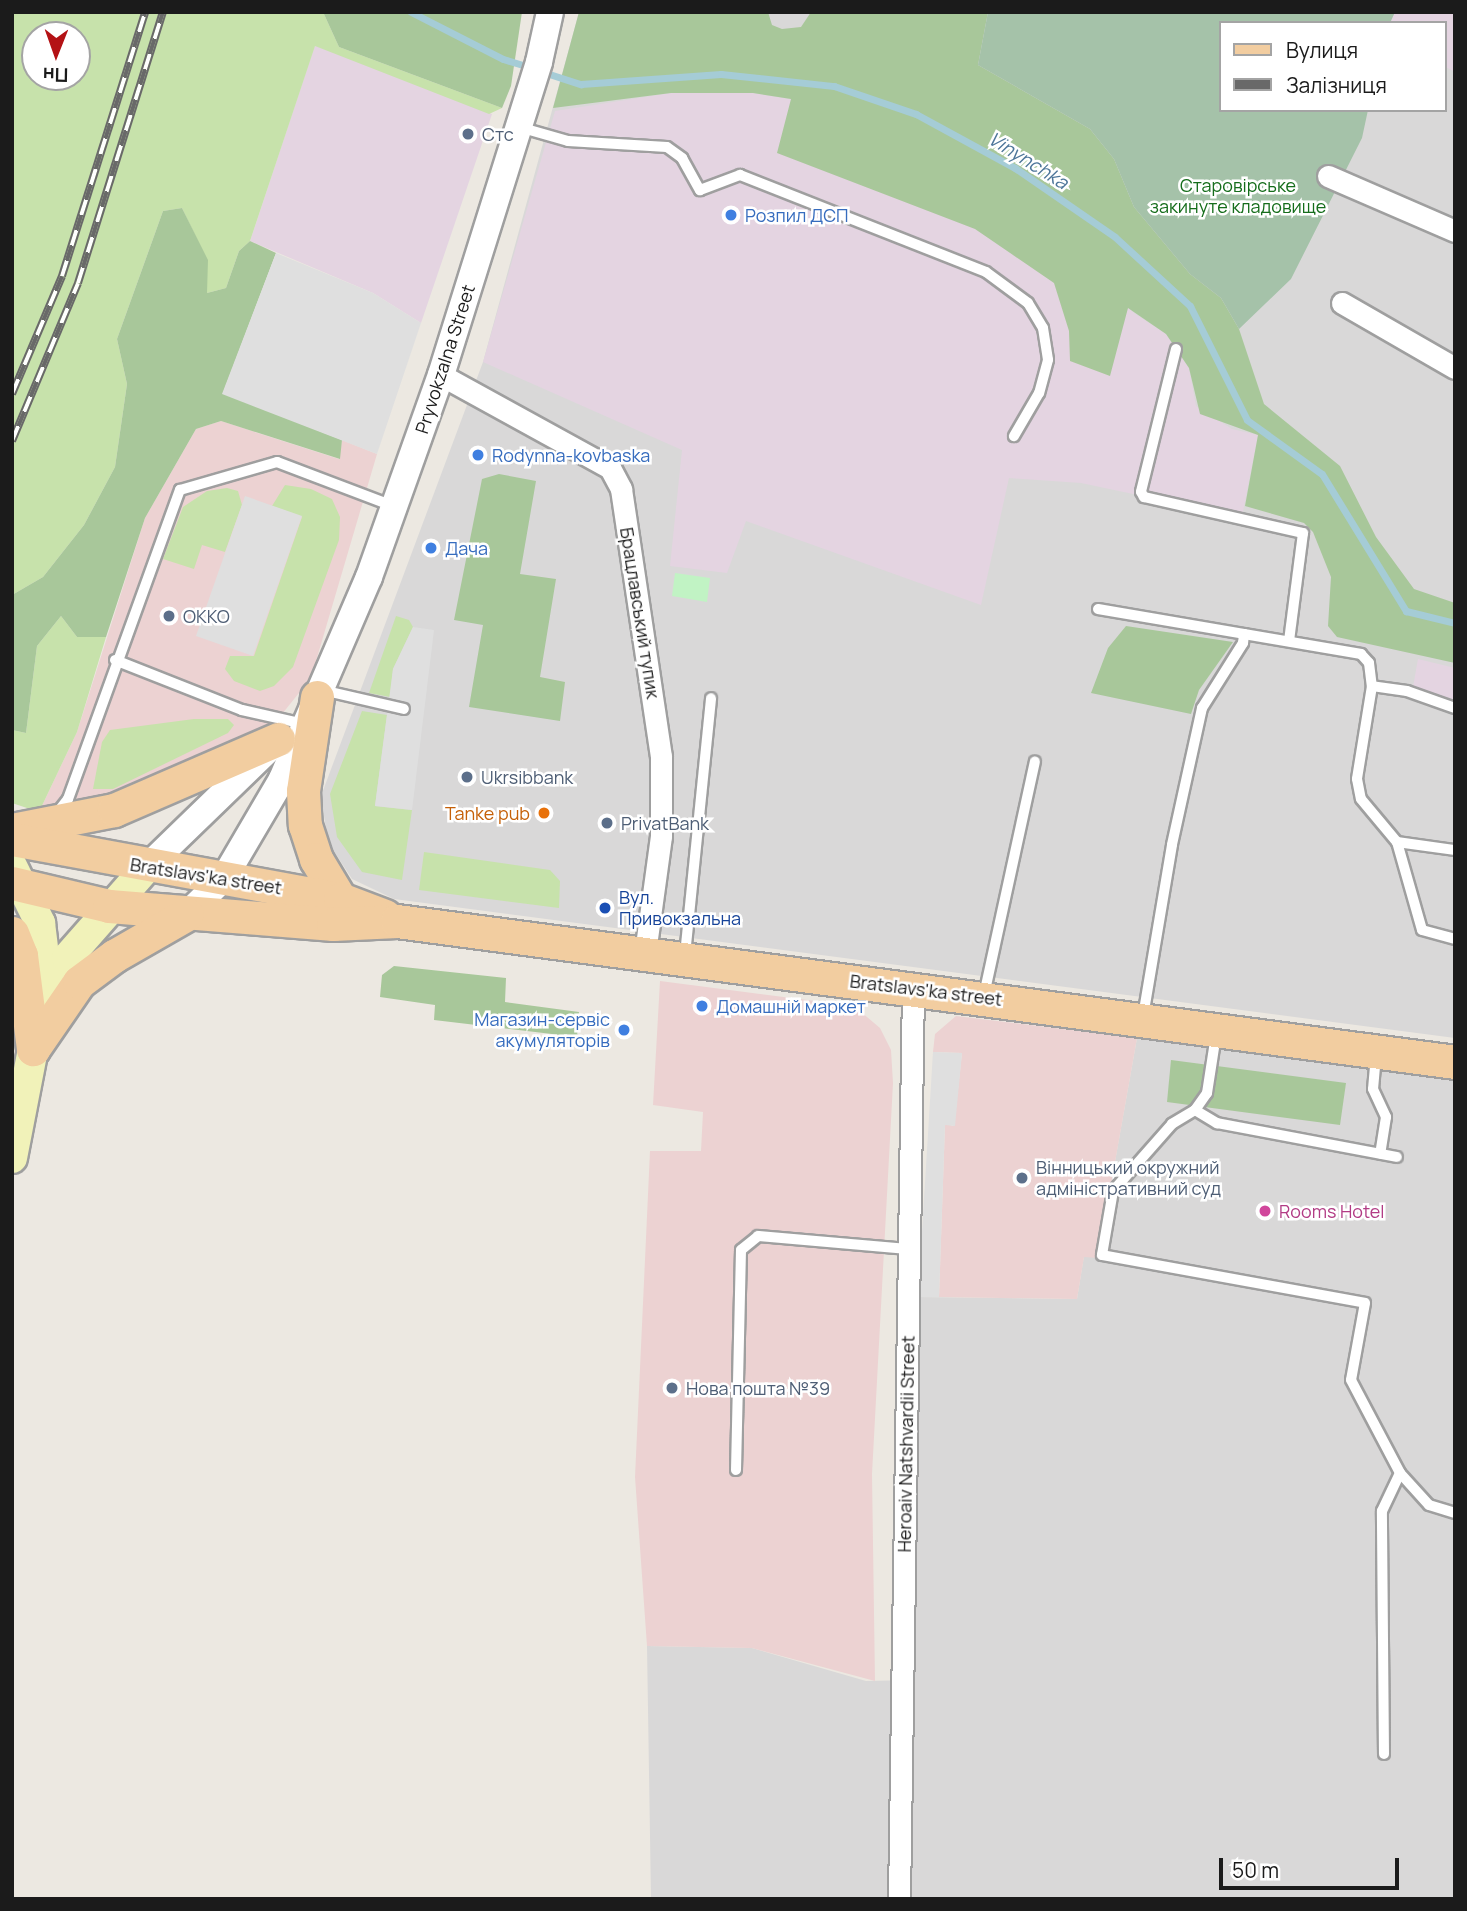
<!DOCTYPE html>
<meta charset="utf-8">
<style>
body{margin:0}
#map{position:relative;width:1467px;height:1911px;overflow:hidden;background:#ece8e1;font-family:Manrope,sans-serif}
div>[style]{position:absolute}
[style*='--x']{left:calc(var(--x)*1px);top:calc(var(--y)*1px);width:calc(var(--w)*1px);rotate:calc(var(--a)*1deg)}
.residential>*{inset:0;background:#d9d8d8}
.commercial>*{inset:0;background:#ecd2d2}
.industrial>*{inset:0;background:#e4d4e1}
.grass>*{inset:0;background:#c7e2ab}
.forest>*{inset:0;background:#a8c79a}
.cemetery>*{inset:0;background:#a5c2a9}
.park>*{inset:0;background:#c1f3c4}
.parking>*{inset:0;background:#dfdfdf}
.stream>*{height:7px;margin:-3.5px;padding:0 3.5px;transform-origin:3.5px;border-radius:3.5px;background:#a5ccd6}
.roads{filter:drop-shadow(2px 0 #9f9f9f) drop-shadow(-2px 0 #9f9f9f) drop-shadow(0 2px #9f9f9f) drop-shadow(0 -2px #9f9f9f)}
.service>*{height:10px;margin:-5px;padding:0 5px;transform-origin:5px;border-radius:5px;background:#fff}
.minor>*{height:21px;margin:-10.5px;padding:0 10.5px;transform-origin:10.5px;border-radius:10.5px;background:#fff}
.tertiary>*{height:26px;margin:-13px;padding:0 13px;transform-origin:13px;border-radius:13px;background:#fff}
.secondary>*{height:30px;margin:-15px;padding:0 15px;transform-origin:15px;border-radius:15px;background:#f1f2b9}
.primary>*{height:33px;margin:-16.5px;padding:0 16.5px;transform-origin:16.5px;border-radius:16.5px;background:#f2cda0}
.rail>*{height:8px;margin-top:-4px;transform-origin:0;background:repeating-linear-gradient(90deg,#fff 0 16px,#696969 0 32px);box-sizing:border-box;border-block:2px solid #696969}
.dots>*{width:19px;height:19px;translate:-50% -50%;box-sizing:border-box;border:4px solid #fff;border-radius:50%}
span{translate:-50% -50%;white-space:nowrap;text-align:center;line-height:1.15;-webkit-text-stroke:5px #fff;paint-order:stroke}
.service-label{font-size:18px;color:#4e5e75}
.left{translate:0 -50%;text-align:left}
.park-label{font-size:18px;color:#156d1b}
.shop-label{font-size:18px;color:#366cbe}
.right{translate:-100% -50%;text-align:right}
.street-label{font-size:18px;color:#1b1b1b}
.food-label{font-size:18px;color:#c56008}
.transit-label{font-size:18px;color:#164399}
.hotel-label{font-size:18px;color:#b23c85}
.water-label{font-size:19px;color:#4e769a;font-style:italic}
.frame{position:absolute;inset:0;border:14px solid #1b1b1b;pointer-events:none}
.legend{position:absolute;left:1219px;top:21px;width:228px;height:91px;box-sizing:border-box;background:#fff;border:2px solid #a4a4a4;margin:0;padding:9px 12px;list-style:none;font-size:21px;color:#1b1b1b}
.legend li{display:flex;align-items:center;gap:14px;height:35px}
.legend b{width:35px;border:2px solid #a4a4a4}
.north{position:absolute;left:21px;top:21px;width:70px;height:70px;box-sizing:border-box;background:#fff;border:2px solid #a4a4a4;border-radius:50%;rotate:181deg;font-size:19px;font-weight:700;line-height:28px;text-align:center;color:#1b1b1b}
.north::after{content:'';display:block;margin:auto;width:24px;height:32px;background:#b41215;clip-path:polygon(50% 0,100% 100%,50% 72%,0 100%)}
.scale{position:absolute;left:1219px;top:1858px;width:180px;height:32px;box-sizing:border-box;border:4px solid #1b1b1b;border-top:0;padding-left:9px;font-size:21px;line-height:24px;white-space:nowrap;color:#1b1b1b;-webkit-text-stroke:5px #fff;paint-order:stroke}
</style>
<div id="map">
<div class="residential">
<div style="clip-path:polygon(evenodd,579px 12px,1455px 12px,1455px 1038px,394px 899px,352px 879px,328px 842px,321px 796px,483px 362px,579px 12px,1220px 23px,1444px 23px,1444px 110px,1220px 110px,1220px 23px)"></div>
<div style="clip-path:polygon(1137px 1038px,1455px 1081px,1455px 1899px,651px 1899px,647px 1646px,752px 1648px,866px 1681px,914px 1680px,918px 1297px,1077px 1299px,1084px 1256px,1098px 1257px)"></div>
</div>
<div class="commercial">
<div style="clip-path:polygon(221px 421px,339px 459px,342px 440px,377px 454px,311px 678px,270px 729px,112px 799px,39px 812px,77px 732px,145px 518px,196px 429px)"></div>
<div style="clip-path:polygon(660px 981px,854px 1006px,880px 1028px,891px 1050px,893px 1083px,872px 1474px,875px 1681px,752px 1648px,647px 1646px,635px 1477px,650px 1151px,701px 1151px,703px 1112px,653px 1105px)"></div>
<div style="clip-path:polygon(956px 1016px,1137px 1038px,1098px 1258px,1084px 1257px,1077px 1299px,939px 1297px,945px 1124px,954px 1126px,962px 1053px,933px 1052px,935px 1034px)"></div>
</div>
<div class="industrial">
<div style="clip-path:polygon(1395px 12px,1455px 12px,1455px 72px,1444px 66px,1444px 23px,1390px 23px)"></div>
<div style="clip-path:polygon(315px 45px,492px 114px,421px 323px,373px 293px,250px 241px)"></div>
<div style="clip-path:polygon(671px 93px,753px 93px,801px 101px,1060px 236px,1134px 313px,1166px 334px,1189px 368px,1196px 406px,1232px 429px,1258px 435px,1242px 517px,1081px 483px,1009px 478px,981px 605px,746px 521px,727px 573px,670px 566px,682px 450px,483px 362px,555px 111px)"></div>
<div style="clip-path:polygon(1418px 659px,1455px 668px,1455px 700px,1413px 687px)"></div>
</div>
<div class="grass">
<div style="clip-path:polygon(evenodd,12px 12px,323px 12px,339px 47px,502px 108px,489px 114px,315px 46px,250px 241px,239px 251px,226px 288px,207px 293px,207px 260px,182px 208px,163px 211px,117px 339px,127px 384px,115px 467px,84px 525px,43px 577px,12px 595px,12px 12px,35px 35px,77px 35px,77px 77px,35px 77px,35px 35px)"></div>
<div style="clip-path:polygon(285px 485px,311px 489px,332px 499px,340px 517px,339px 540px,293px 667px,274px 686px,260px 691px,234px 681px,225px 669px,230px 656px,254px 656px,302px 517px,272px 506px)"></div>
<div style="clip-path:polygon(227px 488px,238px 491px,242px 505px,225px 552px,202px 545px,194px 569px,163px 559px,183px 507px,207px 491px)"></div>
<div style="clip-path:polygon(61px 616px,77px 637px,106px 637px,77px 732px,39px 812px,12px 803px,12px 730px,26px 733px,37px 646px)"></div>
<div style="clip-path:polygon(396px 616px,409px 620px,413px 627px,393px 669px,390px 697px,369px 693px)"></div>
<div style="clip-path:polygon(362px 711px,387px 715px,375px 806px,412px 810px,402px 880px,362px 872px,337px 837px,330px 794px)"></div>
<div style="clip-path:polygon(194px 719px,228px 719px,234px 725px,228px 733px,113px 789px,93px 789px,102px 742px,110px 730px)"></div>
<div style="clip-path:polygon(424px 852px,550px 870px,560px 881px,559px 908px,419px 890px)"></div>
</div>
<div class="forest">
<div style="clip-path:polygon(323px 12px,522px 12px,511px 86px,502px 108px,339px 47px)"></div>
<div style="clip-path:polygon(579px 12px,768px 12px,772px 25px,782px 29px,801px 27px,811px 12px,988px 12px,978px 65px,1090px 129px,1114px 159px,1134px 207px,1190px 274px,1221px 298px,1239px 329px,1264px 404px,1340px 466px,1376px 537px,1414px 589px,1455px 603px,1455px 663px,1337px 637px,1328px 626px,1331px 577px,1313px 532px,1304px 523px,1245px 506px,1258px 435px,1200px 414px,1189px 368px,1166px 334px,1128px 308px,1110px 376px,1070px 361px,1069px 331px,1054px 283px,975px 229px,777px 153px,791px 99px,753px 93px,671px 93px,553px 108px)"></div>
<div style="clip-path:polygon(182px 208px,208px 260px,207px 293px,226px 288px,239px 251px,250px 241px,276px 253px,223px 393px,342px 440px,340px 459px,221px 421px,196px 429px,145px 518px,106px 637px,77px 637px,61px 616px,37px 646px,26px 733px,12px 730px,12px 595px,43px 577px,84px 525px,115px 467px,127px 384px,117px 339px,163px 211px)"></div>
<div style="clip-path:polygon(499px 474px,536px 481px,520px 574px,556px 579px,540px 677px,565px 682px,560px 721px,469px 707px,483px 625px,454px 620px,482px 479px)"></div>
<div style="clip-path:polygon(1126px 626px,1233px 642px,1199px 690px,1191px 714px,1091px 693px,1108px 648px)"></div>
<div style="clip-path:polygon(394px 966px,506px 978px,505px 1002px,579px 1012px,577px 1037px,434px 1020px,435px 1005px,380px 997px,382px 975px)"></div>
<div style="clip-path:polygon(1171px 1060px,1346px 1083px,1340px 1125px,1167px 1102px)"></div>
</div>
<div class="cemetery">
<div style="clip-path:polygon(988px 12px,1395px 12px,1390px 23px,1220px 23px,1220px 110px,1368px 110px,1362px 138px,1291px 279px,1239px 329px,1221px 298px,1190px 274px,1134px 207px,1114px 159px,1090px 129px,978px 65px)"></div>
</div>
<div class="park">
<div style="clip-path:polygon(675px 573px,710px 578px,707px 602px,672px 596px)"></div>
</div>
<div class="parking">
<div style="clip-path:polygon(276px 253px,373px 293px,421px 323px,377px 454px,222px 394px)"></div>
<div style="clip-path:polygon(245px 496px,302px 516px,253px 656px,196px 636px)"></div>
<div style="clip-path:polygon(413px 627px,434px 630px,412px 810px,375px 806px,393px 669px)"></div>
<div style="clip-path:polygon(933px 1052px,962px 1053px,955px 1126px,945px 1125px,939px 1297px,918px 1297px)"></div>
</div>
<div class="stream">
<div style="--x:411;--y:12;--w:103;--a:27.1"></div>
<div style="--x:503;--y:59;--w:30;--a:17"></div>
<div style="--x:543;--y:72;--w:40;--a:18"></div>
<div style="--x:581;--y:84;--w:140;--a:-4.1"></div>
<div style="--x:721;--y:74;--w:114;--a:6.1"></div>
<div style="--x:834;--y:86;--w:87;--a:18.9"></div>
<div style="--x:916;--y:114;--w:113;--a:28.6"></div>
<div style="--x:1015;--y:168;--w:121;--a:34.6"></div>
<div style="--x:1115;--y:237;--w:102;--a:42.6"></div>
<div style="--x:1190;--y:306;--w:127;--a:63.4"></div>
<div style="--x:1247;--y:420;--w:92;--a:35.8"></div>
<div style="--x:1322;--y:474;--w:161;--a:58.5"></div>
<div style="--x:1406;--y:611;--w:50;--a:13.8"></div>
</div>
<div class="roads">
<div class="service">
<div style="--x:519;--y:127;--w:51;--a:15.9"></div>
<div style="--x:568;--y:141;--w:99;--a:3.5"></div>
<div style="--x:667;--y:147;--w:19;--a:36"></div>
<div style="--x:682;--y:158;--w:37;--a:61"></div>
<div style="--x:700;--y:190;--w:43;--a:-20.6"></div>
<div style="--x:740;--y:175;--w:264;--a:21.5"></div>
<div style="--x:986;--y:272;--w:52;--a:36.4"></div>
<div style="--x:1028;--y:303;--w:29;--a:59"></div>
<div style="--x:1043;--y:328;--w:32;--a:81"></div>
<div style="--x:1048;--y:360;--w:34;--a:105"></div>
<div style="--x:1039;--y:393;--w:50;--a:120.2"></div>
<div style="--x:1176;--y:349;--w:147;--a:103.8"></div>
<div style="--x:1141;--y:492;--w:6;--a:59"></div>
<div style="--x:1144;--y:497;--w:163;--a:12.8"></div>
<div style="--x:1303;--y:533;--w:109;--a:97.4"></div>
<div style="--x:1098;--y:609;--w:148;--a:9.7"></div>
<div style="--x:1244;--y:634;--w:9;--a:96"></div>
<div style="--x:1243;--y:643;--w:77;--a:122.2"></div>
<div style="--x:1202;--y:708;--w:140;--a:102.4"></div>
<div style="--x:1172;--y:845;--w:173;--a:99.6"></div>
<div style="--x:1244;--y:634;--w:119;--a:9.7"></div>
<div style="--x:1361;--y:654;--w:12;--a:48"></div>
<div style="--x:1369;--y:663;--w:23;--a:83"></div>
<div style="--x:115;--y:660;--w:136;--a:21.5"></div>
<div style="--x:242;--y:710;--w:54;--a:12.8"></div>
<div style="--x:322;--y:690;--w:84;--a:13"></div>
<div style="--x:1455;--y:708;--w:51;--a:-160.5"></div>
<div style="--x:1407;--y:691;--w:35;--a:-172"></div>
<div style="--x:1372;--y:686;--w:94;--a:99.2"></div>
<div style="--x:1357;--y:779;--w:20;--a:79"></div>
<div style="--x:1361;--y:799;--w:56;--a:50.1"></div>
<div style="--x:1397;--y:842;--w:59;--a:7.9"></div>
<div style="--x:57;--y:813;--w:18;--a:-52"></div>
<div style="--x:68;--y:799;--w:329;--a:-70.1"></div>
<div style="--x:180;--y:490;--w:101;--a:-16.1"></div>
<div style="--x:277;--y:462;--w:124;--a:20.8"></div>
<div style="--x:1397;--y:842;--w:91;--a:74.1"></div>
<div style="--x:1422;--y:930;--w:34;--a:15"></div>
<div style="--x:685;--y:955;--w:258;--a:-84.2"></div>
<div style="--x:984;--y:995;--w:239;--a:-77.7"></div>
<div style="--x:1216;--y:1035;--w:59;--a:98.8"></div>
<div style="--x:1207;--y:1093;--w:21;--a:125"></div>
<div style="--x:1195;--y:1110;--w:27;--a:149"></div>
<div style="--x:1172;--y:1124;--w:89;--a:131.4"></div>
<div style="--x:1113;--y:1191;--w:65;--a:99.8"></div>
<div style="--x:1102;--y:1255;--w:267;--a:10.3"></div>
<div style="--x:1365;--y:1303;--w:78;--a:100.3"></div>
<div style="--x:1351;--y:1380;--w:105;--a:62.2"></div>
<div style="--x:1400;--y:1473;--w:43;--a:47.8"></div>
<div style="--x:1429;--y:1505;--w:27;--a:17"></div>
<div style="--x:1376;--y:1055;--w:34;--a:95"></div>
<div style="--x:1373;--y:1089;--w:31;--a:65"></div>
<div style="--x:1386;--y:1117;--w:37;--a:99"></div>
<div style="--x:1195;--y:1110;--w:26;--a:31"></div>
<div style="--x:1217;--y:1123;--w:183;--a:10.7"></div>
<div style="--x:736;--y:1470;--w:220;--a:-88.7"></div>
<div style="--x:741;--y:1250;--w:22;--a:-39"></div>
<div style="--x:758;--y:1236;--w:151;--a:5"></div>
<div style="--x:1384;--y:1754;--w:243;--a:-90.5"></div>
<div style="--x:1382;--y:1511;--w:42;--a:-64.7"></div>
</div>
<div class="minor">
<div style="--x:1328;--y:176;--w:138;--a:23.4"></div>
<div style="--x:1342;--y:303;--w:130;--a:29.9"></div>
<div style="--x:441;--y:375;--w:193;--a:28.8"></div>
<div style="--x:610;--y:468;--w:24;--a:62"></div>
<div style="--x:621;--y:489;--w:270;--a:81.5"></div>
<div style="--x:661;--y:756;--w:80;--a:90"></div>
<div style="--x:661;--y:836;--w:118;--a:97.8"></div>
<div style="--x:899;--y:1899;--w:910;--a:-89.12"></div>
</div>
<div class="tertiary">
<div style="--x:147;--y:867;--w:177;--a:-44.1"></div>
<div style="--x:187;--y:914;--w:52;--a:-44.2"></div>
<div style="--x:224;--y:878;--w:115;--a:-59.6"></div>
<div style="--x:282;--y:779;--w:220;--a:-66.7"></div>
<div style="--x:369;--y:577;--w:214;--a:-70.4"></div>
<div style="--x:441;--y:375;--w:328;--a:-72.6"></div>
<div style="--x:539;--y:62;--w:51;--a:-77.6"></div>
</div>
<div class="secondary">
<div style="--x:12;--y:866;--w:64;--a:63.8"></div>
<div style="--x:40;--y:923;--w:31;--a:83"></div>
<div style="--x:44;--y:954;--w:46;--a:96.2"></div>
<div style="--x:12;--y:1158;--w:111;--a:-79.1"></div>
<div style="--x:33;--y:1049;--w:97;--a:-69.5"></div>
<div style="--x:67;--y:958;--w:121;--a:-48.7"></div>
</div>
<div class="primary">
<div style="--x:317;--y:697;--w:95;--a:98.5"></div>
<div style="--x:303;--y:791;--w:34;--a:87"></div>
<div style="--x:305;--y:825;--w:36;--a:72"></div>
<div style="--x:316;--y:859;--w:47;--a:59"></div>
<div style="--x:12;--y:830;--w:104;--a:-11.1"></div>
<div style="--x:114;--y:810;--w:179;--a:-23.4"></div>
<div style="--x:12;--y:839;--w:333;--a:10.4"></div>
<div style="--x:340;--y:899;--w:48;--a:20.7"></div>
<div style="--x:12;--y:883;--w:100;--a:13.3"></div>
<div style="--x:109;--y:906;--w:225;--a:4.6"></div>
<div style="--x:333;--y:924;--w:64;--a:-2.7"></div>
<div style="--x:397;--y:921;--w:1067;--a:7.59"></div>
<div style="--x:12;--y:933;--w:24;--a:68"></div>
<div style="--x:21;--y:955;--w:95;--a:82.7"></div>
<div style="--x:33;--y:1049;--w:81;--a:-55.5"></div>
<div style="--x:79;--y:982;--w:44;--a:-36.6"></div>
<div style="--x:114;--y:956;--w:84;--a:-29.9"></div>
</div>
</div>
<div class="rail">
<div style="--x:12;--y:394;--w:128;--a:-67"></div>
<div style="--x:62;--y:276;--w:277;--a:-72.5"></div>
<div style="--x:12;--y:441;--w:171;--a:-67.3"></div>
<div style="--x:78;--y:283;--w:284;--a:-72.6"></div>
</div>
<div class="dots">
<div style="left:468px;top:134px;background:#5c6f8a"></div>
<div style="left:731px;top:215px;background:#3f7fe0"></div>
<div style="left:478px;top:455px;background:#3f7fe0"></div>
<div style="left:431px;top:548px;background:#3f7fe0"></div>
<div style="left:169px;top:616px;background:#5c6f8a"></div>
<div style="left:467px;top:777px;background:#5c6f8a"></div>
<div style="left:544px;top:813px;background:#e8710a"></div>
<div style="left:607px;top:823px;background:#5c6f8a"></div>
<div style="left:605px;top:908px;background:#1a4fb4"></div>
<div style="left:702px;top:1006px;background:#3f7fe0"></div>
<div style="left:624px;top:1030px;background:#3f7fe0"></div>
<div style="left:1022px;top:1178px;background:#5c6f8a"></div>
<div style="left:1265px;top:1211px;background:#d1479c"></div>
<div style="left:672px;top:1388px;background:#5c6f8a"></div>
</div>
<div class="service-label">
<span class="left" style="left:482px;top:134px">Стс</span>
<span class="left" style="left:183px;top:616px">OKKO</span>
<span class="left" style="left:481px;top:777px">Ukrsibbank</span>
<span class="left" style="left:621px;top:823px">PrivatBank</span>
<span class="left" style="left:1036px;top:1178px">Вінницький окружний<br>адміністративний суд</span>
<span class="left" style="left:686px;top:1388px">Нова пошта №39</span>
</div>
<div class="park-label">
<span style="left:1238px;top:196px">Старовірське<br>закинуте кладовище</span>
</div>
<div class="shop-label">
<span class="left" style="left:745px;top:215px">Розпил ДСП</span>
<span class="left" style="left:492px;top:455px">Rodynna-kovbaska</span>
<span class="left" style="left:445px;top:548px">Дача</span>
<span class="left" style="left:716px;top:1006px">Домашній маркет</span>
<span class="right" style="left:610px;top:1030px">Магазин-сервіс<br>акумуляторів</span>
</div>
<div class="street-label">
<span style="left:445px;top:359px;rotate:-72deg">Pryvokzalna Street</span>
<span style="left:640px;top:613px;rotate:81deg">Брацлавський тупик</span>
<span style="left:206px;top:876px;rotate:9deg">Bratslavs'ka street</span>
<span style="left:926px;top:990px;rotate:7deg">Bratslavs'ka street</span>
<span style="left:906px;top:1444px;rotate:-89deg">Heroaiv Natshvardii Street</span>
</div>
<div class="food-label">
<span class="right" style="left:530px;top:813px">Tanke pub</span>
</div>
<div class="transit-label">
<span class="left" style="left:619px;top:908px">Вул.<br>Привокзальна</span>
</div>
<div class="hotel-label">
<span class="left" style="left:1279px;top:1211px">Rooms Hotel</span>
</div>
<div class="water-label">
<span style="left:1028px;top:161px;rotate:32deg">Vinynchka</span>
</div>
<div class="frame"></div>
<ul class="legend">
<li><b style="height:9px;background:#f2cda0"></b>Вулиця</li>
<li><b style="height:9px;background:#696969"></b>Залізниця</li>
</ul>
<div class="north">Пн</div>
<div class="scale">50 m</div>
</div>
